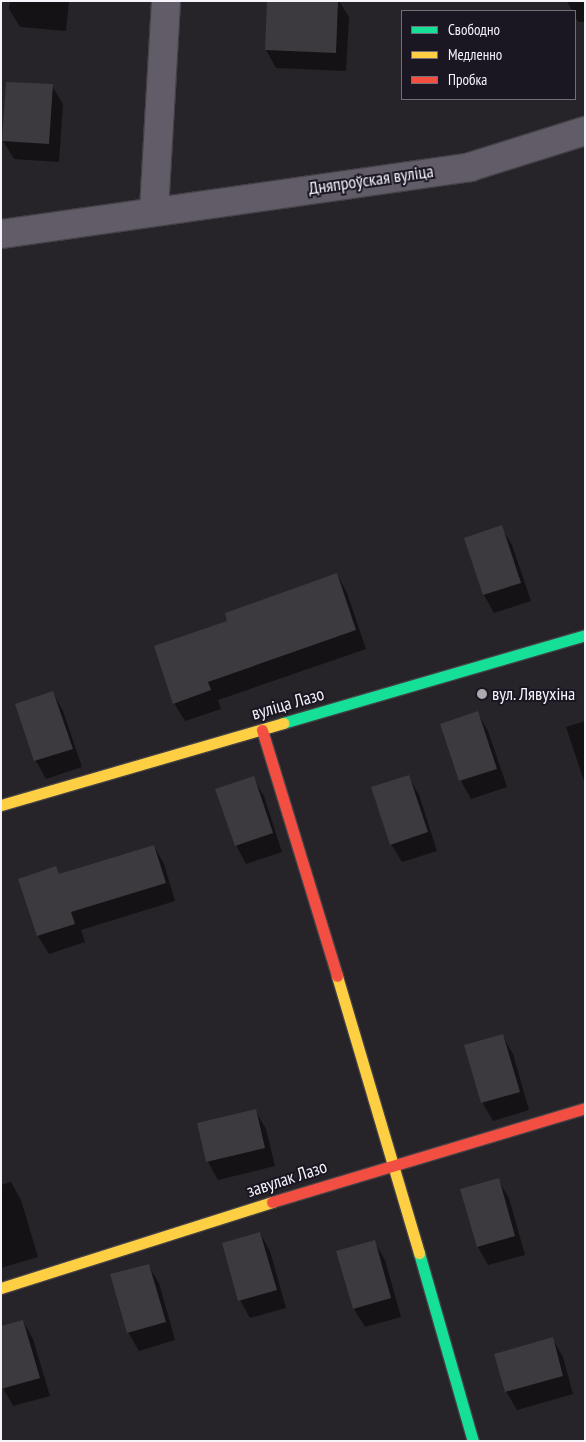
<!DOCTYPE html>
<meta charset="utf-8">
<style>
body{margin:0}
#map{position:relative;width:586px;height:1442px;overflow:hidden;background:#262329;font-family:"PT Sans Narrow",sans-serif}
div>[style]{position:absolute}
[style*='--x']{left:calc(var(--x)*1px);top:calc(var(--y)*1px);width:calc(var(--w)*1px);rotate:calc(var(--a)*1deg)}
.shadow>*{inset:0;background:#0007}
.building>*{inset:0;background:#3c3a3f}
.roads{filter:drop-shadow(1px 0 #434146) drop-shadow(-1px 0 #434146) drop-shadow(0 1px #434146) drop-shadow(0 -1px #434146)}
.street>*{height:28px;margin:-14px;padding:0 14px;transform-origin:14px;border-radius:14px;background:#615c67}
.fast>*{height:11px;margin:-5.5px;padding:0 5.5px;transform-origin:5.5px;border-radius:5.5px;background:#16e098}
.slow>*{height:11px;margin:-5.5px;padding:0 5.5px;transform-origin:5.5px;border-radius:5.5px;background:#ffcf43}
.jam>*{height:11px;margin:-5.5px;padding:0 5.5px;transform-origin:5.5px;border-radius:5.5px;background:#f24e42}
.dots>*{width:14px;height:14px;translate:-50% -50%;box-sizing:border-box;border:2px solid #1b1722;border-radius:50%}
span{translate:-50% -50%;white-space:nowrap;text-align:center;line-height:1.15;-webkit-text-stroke:4px #1b1722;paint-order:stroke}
.street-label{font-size:18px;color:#f6f3fb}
.poi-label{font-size:18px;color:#f6f3fb}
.left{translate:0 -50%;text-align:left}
.frame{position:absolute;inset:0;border:2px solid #f6f3fb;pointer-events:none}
.legend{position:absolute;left:401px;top:10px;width:175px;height:90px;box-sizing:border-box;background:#1b1722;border:1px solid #736f79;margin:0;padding:6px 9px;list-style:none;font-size:15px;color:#f6f3fb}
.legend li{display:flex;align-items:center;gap:10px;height:25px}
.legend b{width:25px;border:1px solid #736f79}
</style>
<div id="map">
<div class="shadow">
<div style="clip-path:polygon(10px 1px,69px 1px,66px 31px,20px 27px,9px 9px)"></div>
<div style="clip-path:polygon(268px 1px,339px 1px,349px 17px,346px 71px,276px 68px,266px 50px)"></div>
<div style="clip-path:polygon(567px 1px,585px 1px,585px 22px,578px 22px)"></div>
<div style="clip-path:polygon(52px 86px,63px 104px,59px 162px,14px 159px,3px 141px)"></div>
<div style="clip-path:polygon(501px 527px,512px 545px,531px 601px,494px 613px,484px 595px,465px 539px)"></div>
<div style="clip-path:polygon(337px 574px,347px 593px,366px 649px,218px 700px,221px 709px,185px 721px,174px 703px,229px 622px)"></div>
<div style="clip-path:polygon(53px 693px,63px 711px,82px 767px,46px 779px,36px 761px,17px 705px)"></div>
<div style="clip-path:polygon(477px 712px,488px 731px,507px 787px,471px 799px,461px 781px,442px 725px)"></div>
<div style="clip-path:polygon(585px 721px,585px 784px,566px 727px)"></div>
<div style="clip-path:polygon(408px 776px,419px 795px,437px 851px,402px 862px,391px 844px)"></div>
<div style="clip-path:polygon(253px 778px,264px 796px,282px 852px,246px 864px,236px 845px)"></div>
<div style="clip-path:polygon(154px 846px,164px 864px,175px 901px,81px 930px,85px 942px,49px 954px,38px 936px,20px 880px,60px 875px)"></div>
<div style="clip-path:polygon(502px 1035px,513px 1054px,529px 1110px,493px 1121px,482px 1102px)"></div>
<div style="clip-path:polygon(255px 1110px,266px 1129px,275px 1166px,218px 1180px,208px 1162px,198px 1124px)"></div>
<div style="clip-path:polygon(498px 1180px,509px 1198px,525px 1255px,488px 1265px,478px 1247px,462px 1190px)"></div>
<div style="clip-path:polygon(11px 1182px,21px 1200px,38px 1257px,1px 1268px,1px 1185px)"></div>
<div style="clip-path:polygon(260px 1233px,270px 1251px,286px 1308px,250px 1318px,240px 1300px)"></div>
<div style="clip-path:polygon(374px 1241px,385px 1260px,401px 1317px,365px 1327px,354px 1309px,338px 1252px)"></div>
<div style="clip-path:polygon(148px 1265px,159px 1283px,175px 1340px,139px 1351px,128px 1332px)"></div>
<div style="clip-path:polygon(23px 1321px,33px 1339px,50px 1396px,13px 1406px,3px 1388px)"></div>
<div style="clip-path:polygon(552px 1338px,563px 1357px,573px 1394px,517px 1410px,506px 1391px)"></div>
</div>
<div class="building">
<div style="clip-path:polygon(267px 1px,338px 1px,336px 53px,265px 50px)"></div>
<div style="clip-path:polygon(6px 82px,53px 84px,49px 144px,2px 141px)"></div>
<div style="clip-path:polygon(502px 525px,521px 583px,483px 595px,464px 538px)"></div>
<div style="clip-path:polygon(337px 573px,356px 630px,208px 682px,211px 690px,173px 704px,154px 646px,227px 621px,225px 613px)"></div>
<div style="clip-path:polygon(53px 691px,73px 749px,34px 761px,15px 704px)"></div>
<div style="clip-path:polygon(478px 711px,497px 769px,459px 781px,440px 724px)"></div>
<div style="clip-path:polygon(409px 775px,428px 832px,390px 845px,371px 787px)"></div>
<div style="clip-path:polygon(254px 776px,273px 833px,235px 846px,215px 789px)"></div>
<div style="clip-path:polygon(154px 845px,166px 883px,71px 912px,75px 924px,37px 936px,18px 879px,56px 866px,59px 874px)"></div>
<div style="clip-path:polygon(503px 1034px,520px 1092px,481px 1103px,464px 1045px)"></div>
<div style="clip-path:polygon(256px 1109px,265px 1148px,206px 1162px,197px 1123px)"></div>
<div style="clip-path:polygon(499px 1178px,515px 1236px,477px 1247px,460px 1189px)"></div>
<div style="clip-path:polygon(260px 1232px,277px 1290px,238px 1301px,222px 1243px)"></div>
<div style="clip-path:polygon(375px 1240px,391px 1298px,353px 1309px,336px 1251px)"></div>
<div style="clip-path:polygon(149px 1264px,166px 1322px,127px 1333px,110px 1274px)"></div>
<div style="clip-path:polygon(23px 1320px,40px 1378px,1px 1389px,1px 1326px)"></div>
<div style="clip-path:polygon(553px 1337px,563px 1376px,505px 1392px,494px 1354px)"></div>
</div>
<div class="roads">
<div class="street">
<div style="--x:154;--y:210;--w:209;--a:-86.7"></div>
<div style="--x:1;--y:234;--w:474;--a:-8.1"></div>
<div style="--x:470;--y:167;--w:121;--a:-17.4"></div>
</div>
<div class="fast">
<div style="--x:283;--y:723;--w:315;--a:-16.2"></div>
<div style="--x:419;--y:1253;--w:196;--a:74"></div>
</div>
<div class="slow">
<div style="--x:1;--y:805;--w:294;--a:-16.2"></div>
<div style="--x:337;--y:976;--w:289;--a:73.5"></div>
<div style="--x:1;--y:1288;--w:284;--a:-17.6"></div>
</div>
<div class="jam">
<div style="--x:262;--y:730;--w:257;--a:73"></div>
<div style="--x:272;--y:1202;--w:327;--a:-16.7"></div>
</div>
</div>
<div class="dots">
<div style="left:482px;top:694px;background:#adaab2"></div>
</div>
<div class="street-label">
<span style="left:371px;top:180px;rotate:-8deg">Дняпроўская вуліца</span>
<span style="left:288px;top:704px;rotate:-16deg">вуліца Лазо</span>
<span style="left:287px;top:1179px;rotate:-18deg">завулак Лазо</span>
</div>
<div class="poi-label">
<span class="left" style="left:492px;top:694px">вул. Лявухіна</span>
</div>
<div class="frame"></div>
<ul class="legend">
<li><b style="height:6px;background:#16e098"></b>Свободно</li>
<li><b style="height:6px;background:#ffcf43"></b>Медленно</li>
<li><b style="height:6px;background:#f24e42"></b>Пробка</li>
</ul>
</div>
